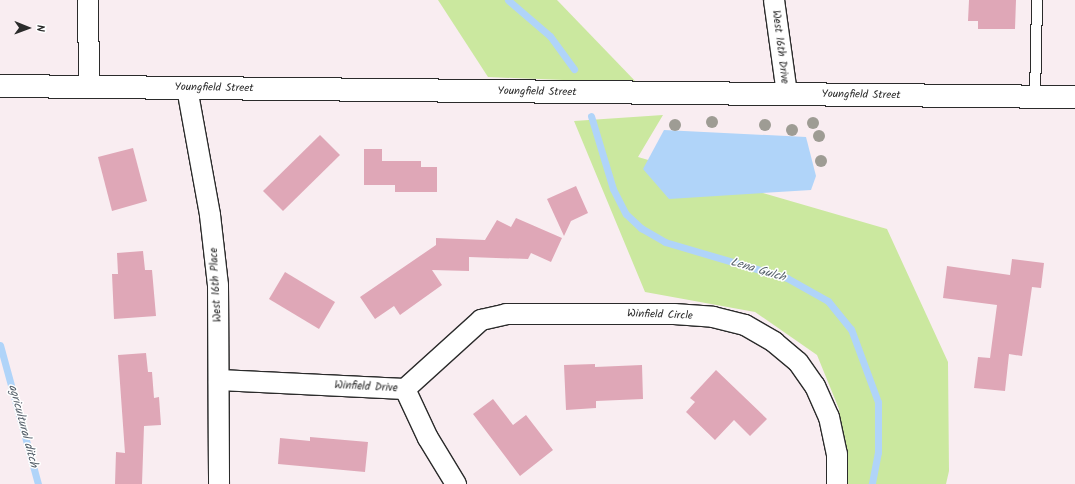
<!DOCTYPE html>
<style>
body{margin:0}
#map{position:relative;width:1075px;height:484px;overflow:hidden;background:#f9edf1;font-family:Kalam,sans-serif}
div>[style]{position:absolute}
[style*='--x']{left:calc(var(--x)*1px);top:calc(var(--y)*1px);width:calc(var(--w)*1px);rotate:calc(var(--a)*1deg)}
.green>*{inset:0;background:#cbe89f}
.water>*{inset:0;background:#b0d4f9}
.stream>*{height:7px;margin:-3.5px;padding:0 3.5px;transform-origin:3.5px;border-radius:3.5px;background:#b0d4f9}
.building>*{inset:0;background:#dfa7b7}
.roads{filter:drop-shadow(1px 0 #2b2b2b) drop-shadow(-1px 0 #2b2b2b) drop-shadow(0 1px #2b2b2b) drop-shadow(0 -1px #2b2b2b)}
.lane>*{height:10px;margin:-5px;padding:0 5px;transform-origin:5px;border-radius:5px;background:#fff}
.street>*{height:20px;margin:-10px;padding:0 10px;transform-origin:10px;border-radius:10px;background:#fff}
.secondary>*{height:22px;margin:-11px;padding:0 11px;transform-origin:11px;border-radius:11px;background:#fff}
.trees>*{width:12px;height:12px;margin:-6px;border-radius:50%;background:#9e9c94}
span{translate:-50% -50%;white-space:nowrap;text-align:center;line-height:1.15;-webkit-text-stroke:3px #fff;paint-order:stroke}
.street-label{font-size:11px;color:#2b2b2b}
.water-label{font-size:12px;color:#535e69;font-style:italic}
.north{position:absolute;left:8px;top:8px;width:40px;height:40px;-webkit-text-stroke:3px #fff;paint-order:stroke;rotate:91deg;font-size:11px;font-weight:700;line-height:16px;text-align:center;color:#2b2b2b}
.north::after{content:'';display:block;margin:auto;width:14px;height:18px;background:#2b2b2b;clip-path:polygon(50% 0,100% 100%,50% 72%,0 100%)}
</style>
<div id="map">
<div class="green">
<div style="clip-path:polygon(438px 0,557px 0,637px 83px,488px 77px)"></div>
<div style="clip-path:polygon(663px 115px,638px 157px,887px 229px,948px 362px,949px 471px,946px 484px,845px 484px,839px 409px,817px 355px,755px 312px,645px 292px,574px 121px)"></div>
</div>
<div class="water">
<div style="clip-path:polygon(664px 130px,806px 137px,816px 176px,811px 190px,669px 199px,643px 169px)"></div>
</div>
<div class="stream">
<div style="--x:508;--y:0;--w:55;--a:40.6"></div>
<div style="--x:550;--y:36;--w:41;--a:54"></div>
<div style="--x:591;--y:116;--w:76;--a:73.2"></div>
<div style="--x:613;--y:189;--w:28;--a:63"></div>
<div style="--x:626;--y:214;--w:21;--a:43"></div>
<div style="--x:641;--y:228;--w:28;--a:30"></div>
<div style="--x:665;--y:242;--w:127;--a:16.4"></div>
<div style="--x:787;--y:278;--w:47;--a:29.3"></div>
<div style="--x:828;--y:301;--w:36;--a:51"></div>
<div style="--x:851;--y:329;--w:78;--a:69.7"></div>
<div style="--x:878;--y:402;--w:50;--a:90"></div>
<div style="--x:878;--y:452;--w:33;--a:101"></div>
<div style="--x:0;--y:345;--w:144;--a:74.7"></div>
</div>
<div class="building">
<div style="clip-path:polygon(969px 0,1016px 0,1015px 29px,978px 29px,978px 21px,968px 21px)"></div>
<div style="clip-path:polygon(320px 135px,340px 155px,283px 211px,263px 191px)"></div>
<div style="clip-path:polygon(133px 148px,147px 201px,112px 211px,98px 157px)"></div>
<div style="clip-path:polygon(364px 149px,382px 149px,382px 161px,421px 161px,421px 167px,437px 167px,437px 192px,395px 192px,395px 185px,364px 185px)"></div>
<div style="clip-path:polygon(576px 186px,588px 213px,571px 221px,564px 236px,547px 199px)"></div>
<div style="clip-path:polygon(516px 218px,562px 238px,551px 262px,531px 253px,528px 259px,469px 257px,469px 271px,432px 270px,442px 285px,400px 315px,394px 306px,375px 319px,360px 297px,436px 245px,436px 238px,485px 240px,497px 220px,511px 227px)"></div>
<div style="clip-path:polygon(143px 251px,145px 270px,152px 270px,156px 316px,114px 319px,112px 274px,118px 274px,117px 253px)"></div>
<div style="clip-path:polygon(1012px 259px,1044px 263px,1041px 288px,1032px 287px,1022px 356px,1009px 354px,1005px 391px,974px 388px,978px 357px,990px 358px,997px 305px,943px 298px,947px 266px,1010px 275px)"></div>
<div style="clip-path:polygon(285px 272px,335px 302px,319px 329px,269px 299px)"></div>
<div style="clip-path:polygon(146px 353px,148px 372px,152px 372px,154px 398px,159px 397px,161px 425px,144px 426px,142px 484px,115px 484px,116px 452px,125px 453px,118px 355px)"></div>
<div style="clip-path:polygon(595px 364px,595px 367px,642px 365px,643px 399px,596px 401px,596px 408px,566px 410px,564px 365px)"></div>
<div style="clip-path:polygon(716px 370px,767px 419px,750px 436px,734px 420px,715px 440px,686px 412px,695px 402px,690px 398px)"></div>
<div style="clip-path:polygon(493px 399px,513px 425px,526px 415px,553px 450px,520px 476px,473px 414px)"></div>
<div style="clip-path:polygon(310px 437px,368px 442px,365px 472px,278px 464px,280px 438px,310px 441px)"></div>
</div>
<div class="roads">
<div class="lane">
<div style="--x:1035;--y:97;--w:97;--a:-88.8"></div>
</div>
<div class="street">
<div style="--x:88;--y:0;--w:87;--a:89.3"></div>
<div style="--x:774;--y:0;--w:95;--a:82.1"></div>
<div style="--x:187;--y:88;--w:129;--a:79.7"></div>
<div style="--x:210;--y:215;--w:70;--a:83.5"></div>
<div style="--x:218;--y:285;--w:199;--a:89.7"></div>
<div style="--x:219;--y:380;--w:186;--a:2.8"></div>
<div style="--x:405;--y:389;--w:103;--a:-42.2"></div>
<div style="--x:481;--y:320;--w:26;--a:-13"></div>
<div style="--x:506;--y:314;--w:168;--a:0"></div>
<div style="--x:674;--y:314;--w:39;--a:4"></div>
<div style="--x:713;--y:317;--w:33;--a:14"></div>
<div style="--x:745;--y:325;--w:34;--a:30"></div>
<div style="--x:774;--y:342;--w:31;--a:40"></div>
<div style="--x:798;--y:362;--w:29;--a:55"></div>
<div style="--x:815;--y:386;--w:34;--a:66"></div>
<div style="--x:829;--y:417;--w:38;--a:78"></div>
<div style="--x:837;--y:454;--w:30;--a:90"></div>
<div style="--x:405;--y:389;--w:54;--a:64.9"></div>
<div style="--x:428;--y:438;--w:54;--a:58.7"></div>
</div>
<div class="secondary">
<div style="--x:0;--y:86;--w:1075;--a:0.59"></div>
</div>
</div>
<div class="trees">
<div style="left:712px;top:122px"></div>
<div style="left:813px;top:123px"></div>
<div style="left:675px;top:125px"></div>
<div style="left:765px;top:125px"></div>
<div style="left:792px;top:130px"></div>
<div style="left:819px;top:136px"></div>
<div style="left:821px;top:161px"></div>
</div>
<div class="street-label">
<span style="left:780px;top:47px;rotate:83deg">West 16th Drive</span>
<span style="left:214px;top:88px;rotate:1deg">Youngfield Street</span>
<span style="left:537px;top:92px;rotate:1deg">Youngfield Street</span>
<span style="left:861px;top:95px;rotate:1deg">Youngfield Street</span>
<span style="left:216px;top:285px;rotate:-93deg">West 16th Place</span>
<span style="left:660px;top:315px;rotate:2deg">Winfield Circle</span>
<span style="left:366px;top:387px;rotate:3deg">Winfield Drive</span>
</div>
<div class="water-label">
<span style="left:758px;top:270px;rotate:17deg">Lena Gulch</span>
<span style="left:23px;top:426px;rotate:75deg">agricultural ditch</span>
</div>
<div class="north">N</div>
</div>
